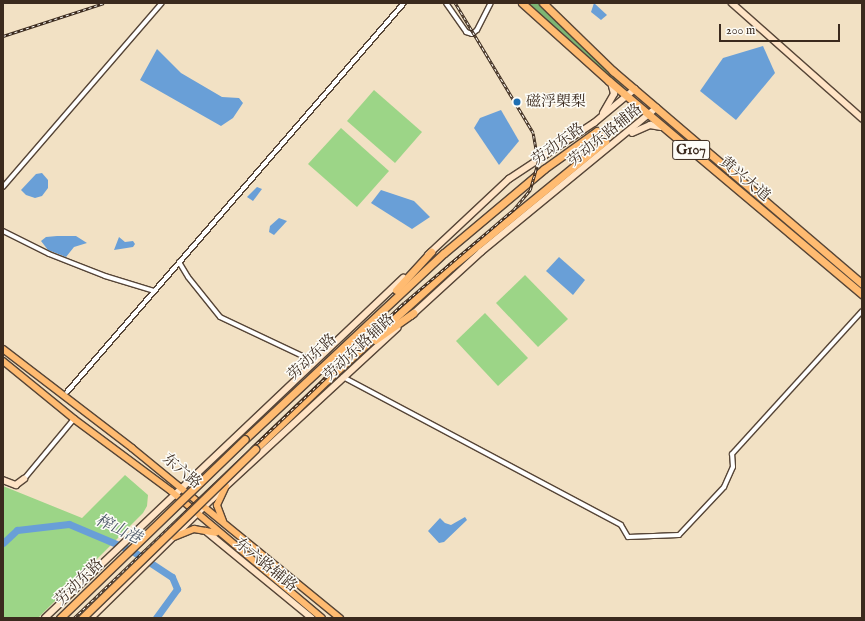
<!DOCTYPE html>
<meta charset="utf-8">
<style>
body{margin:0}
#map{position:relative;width:865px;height:621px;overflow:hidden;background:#f2e1c4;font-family:"IM FELL English","Noto Serif SC",serif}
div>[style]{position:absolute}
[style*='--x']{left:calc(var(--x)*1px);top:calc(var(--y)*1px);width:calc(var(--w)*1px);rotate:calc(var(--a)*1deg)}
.green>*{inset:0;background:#9cd587}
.forest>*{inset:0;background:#7db674}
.water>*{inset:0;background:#699fd7}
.river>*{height:7px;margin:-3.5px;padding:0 3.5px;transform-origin:3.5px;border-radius:3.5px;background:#699fd7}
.roads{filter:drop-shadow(1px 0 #564537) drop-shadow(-1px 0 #564537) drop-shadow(0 1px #564537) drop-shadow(0 -1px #564537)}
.street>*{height:4px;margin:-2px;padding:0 2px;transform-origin:2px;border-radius:2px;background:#fff}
.secondary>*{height:5.5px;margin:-2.75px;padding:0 2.75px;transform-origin:2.75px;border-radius:2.75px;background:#ffe4c6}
.primary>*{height:6px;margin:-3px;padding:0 3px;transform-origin:3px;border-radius:3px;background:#ffbb71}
.highway>*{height:7px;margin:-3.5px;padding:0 3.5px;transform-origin:3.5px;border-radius:3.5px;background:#ffbb71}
.rail>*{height:2.5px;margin-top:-1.25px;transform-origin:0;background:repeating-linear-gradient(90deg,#fdfcf7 0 3px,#3b2a1e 0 6px);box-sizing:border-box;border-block:1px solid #3b2a1e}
.bridges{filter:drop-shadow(1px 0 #564537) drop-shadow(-1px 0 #564537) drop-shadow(0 1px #564537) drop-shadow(0 -1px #564537)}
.highway-bridge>*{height:7px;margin:-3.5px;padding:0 3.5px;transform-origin:3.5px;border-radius:3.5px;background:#ffbb71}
.dots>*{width:11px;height:11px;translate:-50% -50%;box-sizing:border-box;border:2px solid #fdfcf7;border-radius:50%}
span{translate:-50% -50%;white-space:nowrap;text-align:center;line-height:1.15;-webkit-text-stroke:3px #fdfcf7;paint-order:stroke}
.shield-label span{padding:1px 3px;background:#fdfcf7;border:1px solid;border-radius:3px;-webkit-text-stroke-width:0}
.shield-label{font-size:14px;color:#3b2a1e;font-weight:700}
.poi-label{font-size:15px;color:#3b2a1e}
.left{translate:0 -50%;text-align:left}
.street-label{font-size:15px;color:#3b2a1e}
.water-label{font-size:16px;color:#4d5968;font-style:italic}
.frame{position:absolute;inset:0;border:4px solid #3b2a1e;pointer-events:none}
.scale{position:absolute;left:719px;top:24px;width:121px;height:18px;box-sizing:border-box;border:2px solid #3b2a1e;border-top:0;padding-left:5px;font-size:12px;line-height:14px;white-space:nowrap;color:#3b2a1e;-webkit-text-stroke:3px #fdfcf7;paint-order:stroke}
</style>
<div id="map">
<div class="green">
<div style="clip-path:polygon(374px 90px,422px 132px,395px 163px,347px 121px)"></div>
<div style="clip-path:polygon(341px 128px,389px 171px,357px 207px,308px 164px)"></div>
<div style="clip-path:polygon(525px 275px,568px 319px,538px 347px,496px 303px)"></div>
<div style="clip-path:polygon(485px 313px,528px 358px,498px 386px,456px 341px)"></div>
<div style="clip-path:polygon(125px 475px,148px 495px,147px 506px,143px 513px,38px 618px,3px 618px,3px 486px,82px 518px)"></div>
</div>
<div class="forest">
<div style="clip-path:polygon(527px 3px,538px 3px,630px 93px,585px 55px)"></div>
</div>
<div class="water">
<div style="clip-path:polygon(594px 3px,607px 15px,601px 20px,591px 12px)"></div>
<div style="clip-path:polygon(763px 46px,775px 73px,736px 120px,700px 91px,723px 58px)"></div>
<div style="clip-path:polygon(157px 49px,181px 73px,222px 97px,239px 98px,243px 103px,233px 118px,221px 126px,140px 80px)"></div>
<div style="clip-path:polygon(501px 110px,519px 141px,499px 165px,474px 128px,480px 118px)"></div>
<div style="clip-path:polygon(42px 173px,48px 180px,48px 188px,42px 196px,35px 198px,26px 195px,21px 190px,36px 174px)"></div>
<div style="clip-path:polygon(257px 187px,262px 189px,253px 201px,247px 197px)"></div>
<div style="clip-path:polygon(381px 190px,414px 201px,430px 217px,412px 229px,371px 203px)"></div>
<div style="clip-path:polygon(279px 218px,287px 221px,274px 235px,269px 232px,270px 226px)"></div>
<div style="clip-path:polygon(57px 236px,76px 236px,87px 243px,74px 247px,66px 257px,48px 250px,41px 241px,46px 237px)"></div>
<div style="clip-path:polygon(119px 237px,125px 242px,133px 241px,135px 244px,133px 247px,114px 250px)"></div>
<div style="clip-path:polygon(559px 257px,585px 280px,573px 295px,546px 271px)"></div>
<div style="clip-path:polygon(465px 517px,467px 520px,444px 542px,439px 543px,428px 531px,440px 518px,445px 523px,451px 525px)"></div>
</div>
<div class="river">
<div style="--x:3;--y:543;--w:19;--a:-43"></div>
<div style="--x:17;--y:530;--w:52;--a:-6.6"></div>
<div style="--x:69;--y:524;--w:67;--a:22.8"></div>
<div style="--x:131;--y:550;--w:49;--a:33.4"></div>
<div style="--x:172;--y:577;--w:13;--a:67"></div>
<div style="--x:177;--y:589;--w:36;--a:126"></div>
</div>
<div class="roads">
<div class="street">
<div style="--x:446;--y:3;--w:35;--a:55"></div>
<div style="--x:466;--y:32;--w:6;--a:18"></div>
<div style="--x:472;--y:34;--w:6;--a:-39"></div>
<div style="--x:477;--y:30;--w:30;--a:-63"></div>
<div style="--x:3;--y:187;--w:243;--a:-49.2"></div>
<div style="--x:3;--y:231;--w:51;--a:26.6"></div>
<div style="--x:49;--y:254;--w:60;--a:21.4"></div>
<div style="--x:105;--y:276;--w:51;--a:17"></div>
<div style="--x:179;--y:262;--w:17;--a:59"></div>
<div style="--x:188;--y:277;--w:51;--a:51.3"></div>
<div style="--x:220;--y:317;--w:103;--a:25.3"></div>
<div style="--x:343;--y:377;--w:315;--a:28"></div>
<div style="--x:621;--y:525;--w:14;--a:60"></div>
<div style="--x:628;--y:537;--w:51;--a:-2.2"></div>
<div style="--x:679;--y:535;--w:66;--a:-46.8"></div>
<div style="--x:724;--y:487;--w:22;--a:-66"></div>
<div style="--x:733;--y:467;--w:13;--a:-94"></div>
<div style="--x:732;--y:454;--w:193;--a:-47.7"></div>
<div style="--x:67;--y:392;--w:515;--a:-49.1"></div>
<div style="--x:24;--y:479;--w:78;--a:-50.2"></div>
</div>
<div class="secondary">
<div style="--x:732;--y:3;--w:174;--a:41.5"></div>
<div style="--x:603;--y:113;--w:22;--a:-60"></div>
<div style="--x:614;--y:94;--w:11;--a:-105"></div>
<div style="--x:632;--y:133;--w:20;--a:-24"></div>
<div style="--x:650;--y:125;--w:11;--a:10"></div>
<div style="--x:428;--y:255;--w:111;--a:-43.2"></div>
<div style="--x:509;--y:179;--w:102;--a:-33.4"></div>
<div style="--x:594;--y:123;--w:53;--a:-39.7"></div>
<div style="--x:411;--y:316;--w:95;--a:-42.4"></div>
<div style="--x:481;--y:252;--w:227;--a:-39.4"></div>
<div style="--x:3;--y:480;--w:14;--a:21"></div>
<div style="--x:16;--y:485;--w:10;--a:-37"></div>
<div style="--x:206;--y:531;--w:137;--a:39.4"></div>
<div style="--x:45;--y:618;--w:494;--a:-43.5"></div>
<div style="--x:91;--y:618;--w:170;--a:-44.5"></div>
<div style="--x:212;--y:499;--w:252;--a:-42.7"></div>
</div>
<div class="primary">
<div style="--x:3;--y:349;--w:163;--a:37.5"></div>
<div style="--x:132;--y:448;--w:269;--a:39.3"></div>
<div style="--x:3;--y:361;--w:92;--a:39.2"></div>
<div style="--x:74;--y:419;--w:121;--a:36.6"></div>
<div style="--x:171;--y:491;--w:197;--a:40.1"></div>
<div style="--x:223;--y:521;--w:17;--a:-111"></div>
<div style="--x:217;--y:505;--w:21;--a:-65"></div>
<div style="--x:174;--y:537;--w:22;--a:-22"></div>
<div style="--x:194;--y:529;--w:22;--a:10"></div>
</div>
<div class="highway">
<div style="--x:522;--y:3;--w:117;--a:41.9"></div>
<div style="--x:609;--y:81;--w:331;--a:40.1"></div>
<div style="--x:543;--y:3;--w:98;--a:44.2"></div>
<div style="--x:613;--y:71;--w:328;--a:40.5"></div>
<div style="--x:396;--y:290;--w:52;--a:-47.4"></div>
<div style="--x:375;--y:340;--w:47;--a:-35.4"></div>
<div style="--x:245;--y:439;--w:272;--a:-43.1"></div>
<div style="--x:444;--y:253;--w:131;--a:-40"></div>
<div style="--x:544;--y:169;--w:65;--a:-35.6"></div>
<div style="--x:597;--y:131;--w:13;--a:51"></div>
<div style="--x:605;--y:141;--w:199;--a:140.7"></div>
<div style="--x:451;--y:267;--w:168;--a:137.7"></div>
<div style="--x:327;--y:380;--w:100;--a:136.2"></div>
</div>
</div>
<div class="rail">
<div style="--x:3;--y:36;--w:106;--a:-18.1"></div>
<div style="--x:74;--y:618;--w:456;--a:-43.7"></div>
<div style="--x:404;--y:303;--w:145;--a:-40.5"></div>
<div style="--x:514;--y:209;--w:25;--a:-50"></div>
<div style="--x:530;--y:190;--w:29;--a:-74"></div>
<div style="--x:538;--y:162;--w:29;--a:-100"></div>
<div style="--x:533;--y:133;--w:152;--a:-121"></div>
</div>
<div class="bridges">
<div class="highway-bridge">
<div style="--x:60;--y:618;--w:257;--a:-44.1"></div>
<div style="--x:82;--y:618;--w:242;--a:-44.3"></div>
</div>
</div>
<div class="dots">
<div style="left:517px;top:102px;background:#1f6fb2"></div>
</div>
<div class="shield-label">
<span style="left:691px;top:150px">G107</span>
</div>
<div class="poi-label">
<span class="left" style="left:526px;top:102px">磁浮㮾梨</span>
</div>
<div class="street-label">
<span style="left:605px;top:135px;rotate:-39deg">劳动东路辅路</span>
<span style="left:558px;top:144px;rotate:-36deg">劳动东路</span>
<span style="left:745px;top:179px;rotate:40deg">黄兴大道</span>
<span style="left:359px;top:347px;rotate:-43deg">劳动东路辅路</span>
<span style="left:312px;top:357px;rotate:-43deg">劳动东路</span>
<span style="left:182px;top:471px;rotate:40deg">东六路</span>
<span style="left:266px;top:565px;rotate:39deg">东六路辅路</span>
<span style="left:79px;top:582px;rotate:-44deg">劳动东路</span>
</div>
<div class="water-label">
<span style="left:118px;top:530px;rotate:25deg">榨山港</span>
</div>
<div class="frame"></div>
<div class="scale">200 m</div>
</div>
